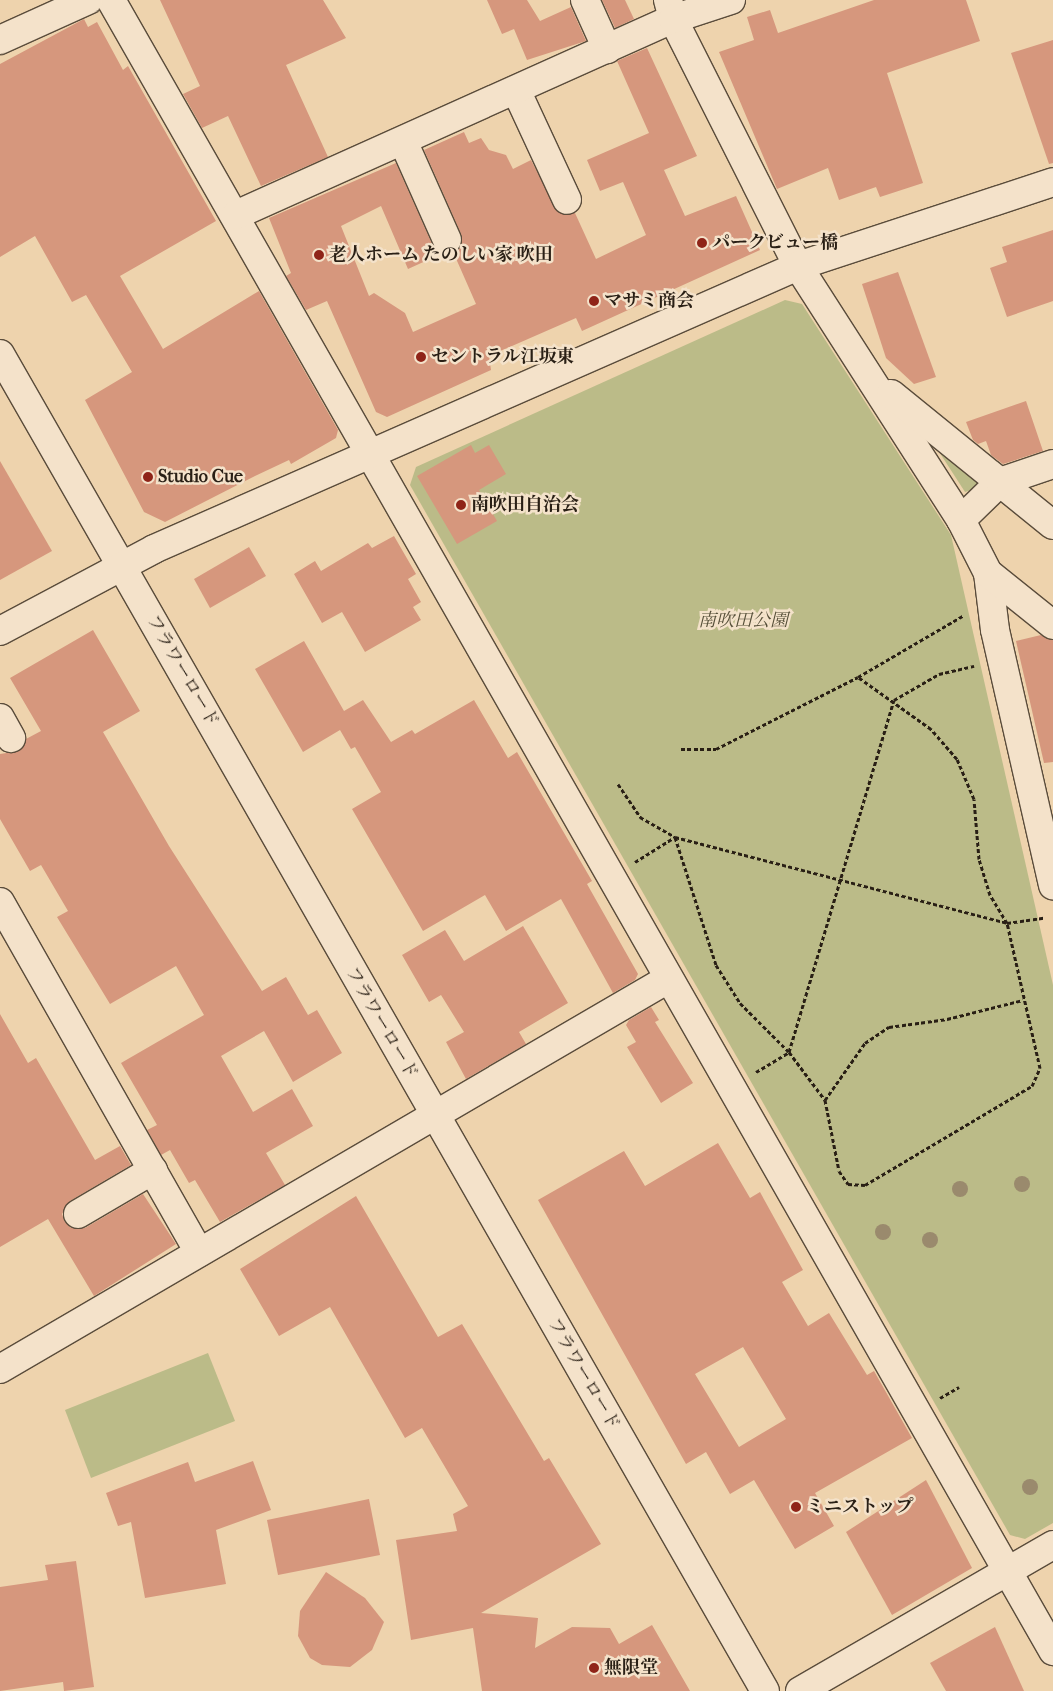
<!DOCTYPE html>
<meta charset="utf-8">
<style>
body{margin:0}
#map{position:relative;width:1053px;height:1691px;overflow:hidden;background:#eed3ad;font-family:"IM FELL French Canon","Noto Serif JP",serif}
div>[style]{position:absolute}
[style*='--x']{left:calc(var(--x)*1px);top:calc(var(--y)*1px);width:calc(var(--w)*1px);rotate:calc(var(--a)*1deg)}
.green>*{inset:0;background:#bb8}
.building>*{inset:0;background:#d6977d}
.path>*{height:3px;margin-top:-1.5px;transform-origin:0;background:repeating-linear-gradient(90deg,#291f15 0 4px,transparent 0 6.5px)}
.roads{filter:drop-shadow(1px 0 #5a4c3b) drop-shadow(-1px 0 #5a4c3b) drop-shadow(0 1px #5a4c3b) drop-shadow(0 -1px #5a4c3b)}
.minor>*{height:28px;margin:-14px;padding:0 14px;transform-origin:14px;border-radius:14px;background:#f4e2ca}
.trees>*{width:16px;height:16px;margin:-8px;border-radius:50%;background:#9a8a6d}
.dots>*{width:14px;height:14px;translate:-50% -50%;box-sizing:border-box;border:2px solid #f4e2ca;border-radius:50%}
span{translate:-50% -50%;white-space:nowrap;text-align:center;line-height:1.15;-webkit-text-stroke:5px #f4e2ca;paint-order:stroke}
.poi-label{font-size:18px;color:#291f15;font-weight:700}
.left{translate:0 -50%;text-align:left}
.park-label{font-size:18px;color:#554e38;font-style:italic}
.street-label{font-size:18px;color:#291f15}
</style>
<div id="map">
<div class="green">
<div style="clip-path:polygon(785px 300px,802px 304px,951px 535px,1053px 985px,1053px 1523px,1025px 1539px,1010px 1535px,410px 485px,416px 467px)"></div>
<div style="clip-path:polygon(934px 444px,982px 478px,978px 488px,965px 492px)"></div>
<div style="clip-path:polygon(208px 1353px,235px 1421px,91px 1478px,65px 1410px)"></div>
</div>
<div class="building">
<div style="clip-path:polygon(160px 0,323px 0,346px 38px,286px 65px,328px 157px,261px 186px,228px 116px,202px 128px,183px 94px,200px 86px)"></div>
<div style="clip-path:polygon(487px 0,527px 0,540px 21px,571px 7px,586px 41px,527px 60px,514px 29px,502px 34px)"></div>
<div style="clip-path:polygon(602px 0,625px 0,634px 19px,615px 28px)"></div>
<div style="clip-path:polygon(874px 0,966px 0,980px 41px,887px 73px,923px 183px,880px 197px,876px 187px,839px 200px,828px 168px,777px 189px,719px 52px,754px 40px,747px 17px,770px 10px,778px 33px)"></div>
<div style="clip-path:polygon(84px 19px,88px 27px,97px 22px,123px 70px,128px 66px,216px 221px,120px 276px,163px 349px,259px 291px,338px 430px,336px 438px,291px 464px,289px 460px,255px 476px,165px 522px,144px 512px,85px 400px,132px 372px,86px 295px,72px 302px,35px 236px,0 257px,0 64px)"></div>
<div style="clip-path:polygon(1053px 40px,1053px 163px,1049px 164px,1011px 53px)"></div>
<div style="clip-path:polygon(647px 48px,697px 156px,664px 170px,685px 216px,736px 196px,760px 250px,582px 331px,576px 318px,489px 356px,491px 370px,387px 417px,376px 412px,327px 301px,306px 310px,286px 276px,291px 273px,269px 218px,396px 163px,433px 246px,441px 254px,408px 269px,381px 206px,341px 226px,369px 296px,374px 293px,405px 313px,413px 332px,476px 304px,454px 254px,462px 242px,461px 234px,424px 150px,464px 132px,469px 143px,481px 138px,489px 150px,506px 155px,513px 169px,531px 160px,558px 212px,575px 213px,596px 259px,646px 235px,623px 182px,600px 191px,587px 160px,649px 133px,617px 61px)"></div>
<div style="clip-path:polygon(1053px 230px,1053px 301px,1007px 317px,990px 268px,1007px 262px,1002px 247px)"></div>
<div style="clip-path:polygon(898px 272px,936px 377px,914px 384px,886px 358px,862px 284px)"></div>
<div style="clip-path:polygon(1026px 401px,1043px 451px,1003px 464px,991px 455px,986px 441px,978px 444px,973px 440px,966px 422px)"></div>
<div style="clip-path:polygon(471px 445px,475px 453px,489px 445px,506px 474px,479px 490px,497px 521px,457px 544px,417px 476px)"></div>
<div style="clip-path:polygon(0 461px,52px 551px,0 580px)"></div>
<div style="clip-path:polygon(394px 536px,416px 574px,408px 579px,421px 602px,413px 607px,421px 620px,365px 652px,342px 612px,322px 623px,294px 574px,315px 561px,321px 571px,368px 543px,372px 548px)"></div>
<div style="clip-path:polygon(249px 547px,266px 576px,210px 608px,194px 579px)"></div>
<div style="clip-path:polygon(93px 630px,140px 711px,103px 732px,169px 846px,262px 991px,286px 977px,308px 1015px,317px 1010px,342px 1053px,293px 1082px,264px 1031px,221px 1056px,253px 1112px,292px 1089px,313px 1126px,266px 1153px,285px 1185px,220px 1222px,195px 1180px,189px 1183px,170px 1150px,161px 1155px,147px 1130px,157px 1125px,121px 1063px,204px 1015px,176px 966px,110px 1004px,57px 917px,68px 911px,41px 865px,30px 871px,0 819px,0 754px,19px 751px,26px 739px,41px 731px,10px 678px)"></div>
<div style="clip-path:polygon(1041px 635px,1053px 640px,1053px 762px,1044px 763px,1016px 641px)"></div>
<div style="clip-path:polygon(304px 641px,344px 711px,363px 700px,391px 742px,412px 730px,415px 734px,474px 700px,508px 758px,517px 752px,592px 881px,587px 884px,638px 974px,635px 980px,613px 993px,561px 899px,506px 931px,485px 895px,423px 931px,352px 809px,381px 792px,355px 747px,351px 749px,340px 730px,303px 752px,255px 669px)"></div>
<div style="clip-path:polygon(523px 926px,568px 1003px,519px 1032px,526px 1044px,466px 1079px,446px 1042px,464px 1032px,441px 995px,429px 1002px,402px 955px,445px 930px,464px 961px)"></div>
<div style="clip-path:polygon(651px 1007px,659px 1020px,655px 1022px,693px 1083px,661px 1103px,627px 1047px,636px 1042px,626px 1025px,629px 1020px)"></div>
<div style="clip-path:polygon(0 1014px,28px 1063px,36px 1058px,95px 1160px,120px 1146px,131px 1165px,70px 1201px,62px 1214px,65px 1222px,71px 1228px,85px 1228px,143px 1194px,176px 1244px,94px 1296px,48px 1219px,0 1247px)"></div>
<div style="clip-path:polygon(evenodd,718px 1143px,750px 1198px,760px 1192px,803px 1270px,782px 1282px,808px 1326px,829px 1313px,867px 1375px,874px 1371px,912px 1438px,815px 1493px,834px 1526px,795px 1549px,754px 1480px,730px 1494px,706px 1452px,686px 1464px,538px 1200px,624px 1151px,645px 1186px,718px 1143px,743px 1347px,786px 1419px,739px 1447px,695px 1374px,743px 1347px)"></div>
<div style="clip-path:polygon(356px 1196px,438px 1337px,462px 1324px,544px 1461px,549px 1458px,601px 1544px,481px 1613px,538px 1618px,535px 1648px,572px 1627px,610px 1628px,619px 1644px,652px 1625px,690px 1691px,482px 1691px,473px 1628px,411px 1640px,396px 1540px,457px 1531px,453px 1514px,468px 1506px,422px 1428px,405px 1438px,330px 1307px,279px 1336px,240px 1269px)"></div>
<div style="clip-path:polygon(253px 1461px,271px 1510px,216px 1530px,226px 1584px,145px 1598px,131px 1522px,118px 1526px,106px 1493px,188px 1462px,195px 1482px)"></div>
<div style="clip-path:polygon(926px 1480px,972px 1568px,892px 1615px,846px 1532px)"></div>
<div style="clip-path:polygon(369px 1499px,380px 1555px,278px 1575px,267px 1520px)"></div>
<div style="clip-path:polygon(76px 1561px,94px 1687px,64px 1691px,63px 1682px,0 1691px,0 1587px,48px 1580px,45px 1565px)"></div>
<div style="clip-path:polygon(326px 1572px,365px 1598px,384px 1622px,372px 1650px,350px 1667px,322px 1665px,310px 1658px,298px 1636px,300px 1611px)"></div>
<div style="clip-path:polygon(995px 1627px,1024px 1691px,946px 1691px,930px 1663px)"></div>
</div>
<div class="path">
<div style="--x:681;--y:749;--w:35;--a:0"></div>
<div style="--x:716;--y:749;--w:159;--a:-26.9"></div>
<div style="--x:858;--y:677;--w:123;--a:-30.3"></div>
<div style="--x:618;--y:784;--w:40;--a:56"></div>
<div style="--x:640;--y:817;--w:40;--a:29.7"></div>
<div style="--x:675;--y:837;--w:343;--a:14.5"></div>
<div style="--x:1007;--y:923;--w:37;--a:-8"></div>
<div style="--x:635;--y:862;--w:47;--a:-32"></div>
<div style="--x:675;--y:837;--w:134;--a:72.2"></div>
<div style="--x:716;--y:965;--w:45;--a:57.7"></div>
<div style="--x:740;--y:1003;--w:69;--a:45"></div>
<div style="--x:789;--y:1052;--w:60;--a:53.1"></div>
<div style="--x:825;--y:1100;--w:72;--a:78.8"></div>
<div style="--x:839;--y:1171;--w:16;--a:55"></div>
<div style="--x:848;--y:1184;--w:17;--a:3"></div>
<div style="--x:865;--y:1185;--w:194;--a:-30.7"></div>
<div style="--x:1032;--y:1086;--w:20;--a:-66"></div>
<div style="--x:1040;--y:1068;--w:149;--a:-102.8"></div>
<div style="--x:1007;--y:923;--w:33;--a:-121"></div>
<div style="--x:990;--y:895;--w:38;--a:-107"></div>
<div style="--x:979;--y:859;--w:60;--a:-94.8"></div>
<div style="--x:974;--y:799;--w:43;--a:-113"></div>
<div style="--x:957;--y:759;--w:40;--a:-131"></div>
<div style="--x:931;--y:729;--w:90;--a:-144.5"></div>
<div style="--x:756;--y:1072;--w:39;--a:-31"></div>
<div style="--x:789;--y:1052;--w:367;--a:-73.4"></div>
<div style="--x:894;--y:700;--w:52;--a:-30"></div>
<div style="--x:939;--y:674;--w:36;--a:-13"></div>
<div style="--x:825;--y:1100;--w:70;--a:-54.9"></div>
<div style="--x:865;--y:1043;--w:29;--a:-34"></div>
<div style="--x:889;--y:1027;--w:59;--a:-7.9"></div>
<div style="--x:947;--y:1019;--w:78;--a:-14"></div>
<div style="--x:940;--y:1398;--w:22;--a:-30"></div>
</div>
<div class="roads">
<div class="minor">
<div style="--x:111;--y:0;--w:1901;--a:60.29"></div>
<div style="--x:585;--y:0;--w:54;--a:65.8"></div>
<div style="--x:668;--y:0;--w:20;--a:75"></div>
<div style="--x:673;--y:19;--w:277;--a:63.2"></div>
<div style="--x:798;--y:266;--w:302;--a:57.3"></div>
<div style="--x:961;--y:520;--w:59;--a:63"></div>
<div style="--x:988;--y:573;--w:57;--a:83"></div>
<div style="--x:995;--y:630;--w:262;--a:77.2"></div>
<div style="--x:0;--y:40;--w:97;--a:-24.4"></div>
<div style="--x:516;--y:90;--w:121;--a:65.1"></div>
<div style="--x:403;--y:141;--w:108;--a:66"></div>
<div style="--x:236;--y:215;--w:479;--a:-24.2"></div>
<div style="--x:673;--y:19;--w:61;--a:-18.1"></div>
<div style="--x:0;--y:354;--w:1540;--a:60.22"></div>
<div style="--x:891;--y:394;--w:208;--a:39"></div>
<div style="--x:961;--y:520;--w:54;--a:-44.3"></div>
<div style="--x:1000;--y:482;--w:56;--a:-18.8"></div>
<div style="--x:988;--y:573;--w:83;--a:38.7"></div>
<div style="--x:0;--y:631;--w:174;--a:-28"></div>
<div style="--x:154;--y:549;--w:703;--a:-23.72"></div>
<div style="--x:798;--y:266;--w:268;--a:-18.2"></div>
<div style="--x:0;--y:718;--w:23;--a:61"></div>
<div style="--x:0;--y:902;--w:403;--a:60.4"></div>
<div style="--x:78;--y:1214;--w:87;--a:-30.4"></div>
<div style="--x:0;--y:1369;--w:774;--a:-30.28"></div>
<div style="--x:800;--y:1691;--w:292;--a:-30"></div>
</div>
</div>
<div class="trees">
<div style="left:1022px;top:1184px"></div>
<div style="left:960px;top:1189px"></div>
<div style="left:883px;top:1232px"></div>
<div style="left:930px;top:1240px"></div>
<div style="left:1030px;top:1487px"></div>
</div>
<div class="dots">
<div style="left:702px;top:243px;background:#8f2418"></div>
<div style="left:319px;top:255px;background:#8f2418"></div>
<div style="left:594px;top:301px;background:#8f2418"></div>
<div style="left:421px;top:357px;background:#8f2418"></div>
<div style="left:148px;top:477px;background:#8f2418"></div>
<div style="left:461px;top:505px;background:#8f2418"></div>
<div style="left:796px;top:1507px;background:#8f2418"></div>
<div style="left:594px;top:1668px;background:#8f2418"></div>
</div>
<div class="poi-label">
<span class="left" style="left:712px;top:243px">パークビュー橋</span>
<span class="left" style="left:329px;top:255px">老人ホーム たのしい家 吹田</span>
<span class="left" style="left:604px;top:301px">マサミ商会</span>
<span class="left" style="left:431px;top:357px">セントラル江坂東</span>
<span class="left" style="left:158px;top:477px">Studio Cue</span>
<span class="left" style="left:471px;top:505px">南吹田自治会</span>
<span class="left" style="left:806px;top:1507px">ミニストップ</span>
<span class="left" style="left:604px;top:1668px">無限堂</span>
</div>
<div class="park-label">
<span style="left:743px;top:621px">南吹田公園</span>
</div>
<div class="street-label">
<span style="left:182px;top:671px;rotate:60deg">フラワーロード</span>
<span style="left:381px;top:1023px;rotate:60deg">フラワーロード</span>
<span style="left:583px;top:1374px;rotate:60deg">フラワーロード</span>
</div>
</div>
